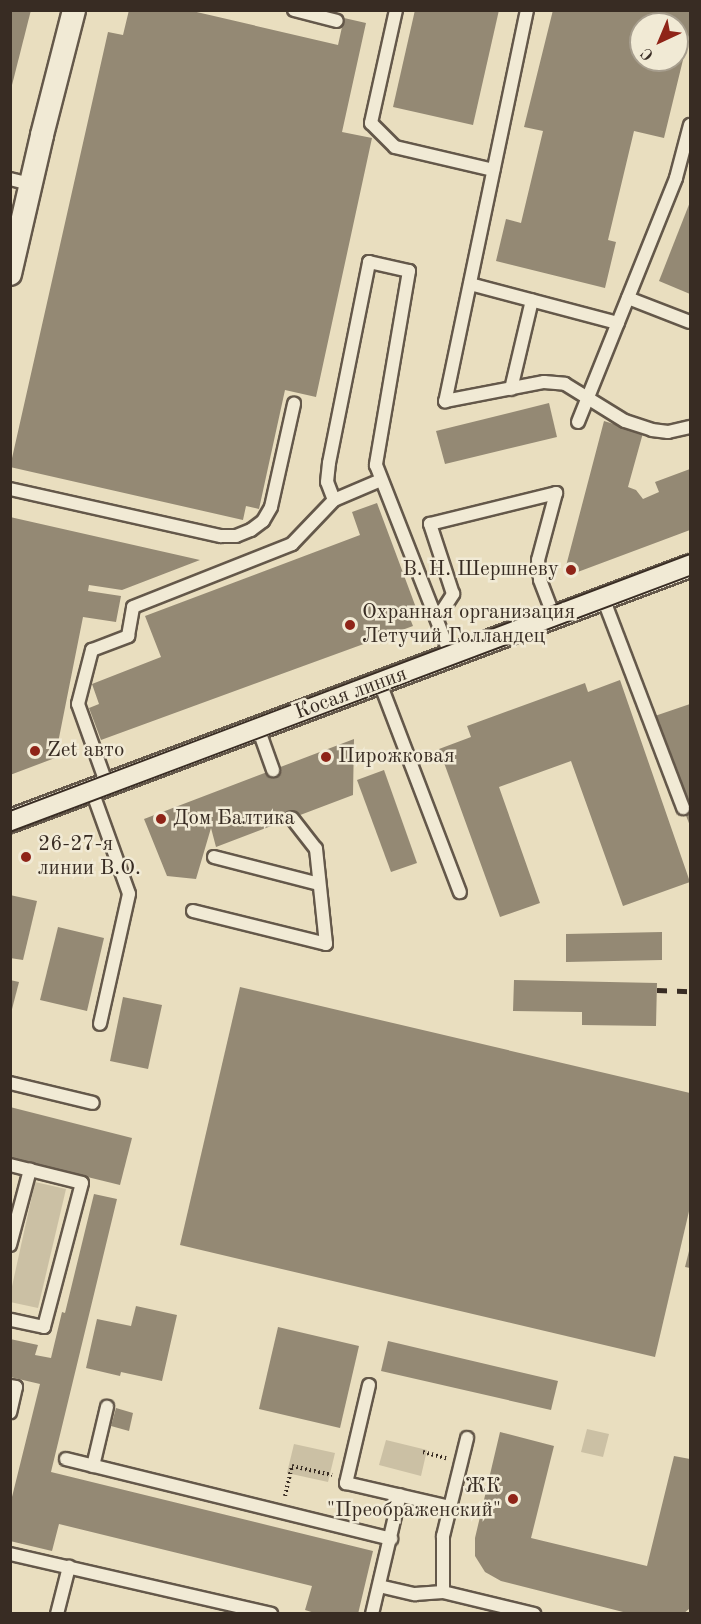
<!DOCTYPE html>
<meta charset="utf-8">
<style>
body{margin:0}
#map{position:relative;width:701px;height:1624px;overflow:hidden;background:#e9debf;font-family:"Old Standard TT",serif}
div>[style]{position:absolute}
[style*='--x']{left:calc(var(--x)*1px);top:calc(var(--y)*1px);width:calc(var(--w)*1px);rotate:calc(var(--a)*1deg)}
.green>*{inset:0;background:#cbc0a4}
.building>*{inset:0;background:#948974}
.path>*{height:4px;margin-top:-2px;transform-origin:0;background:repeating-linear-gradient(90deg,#382c23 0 1.5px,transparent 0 4.5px)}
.roads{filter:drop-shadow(2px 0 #64584a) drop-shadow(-2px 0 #64584a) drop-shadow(0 2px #64584a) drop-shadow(0 -2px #64584a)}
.lane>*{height:12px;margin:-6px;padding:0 6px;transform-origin:6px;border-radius:6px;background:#f1ead5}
.street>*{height:22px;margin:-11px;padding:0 11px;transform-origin:11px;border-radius:11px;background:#f1ead5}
.tram>*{height:1.5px;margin:-0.75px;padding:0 0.75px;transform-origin:0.75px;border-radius:0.75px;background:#382c23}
.rail>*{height:4.5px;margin-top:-2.25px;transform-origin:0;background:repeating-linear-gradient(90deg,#382c23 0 10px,transparent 0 20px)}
.dots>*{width:16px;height:16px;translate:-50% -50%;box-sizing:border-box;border:3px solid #f1ead5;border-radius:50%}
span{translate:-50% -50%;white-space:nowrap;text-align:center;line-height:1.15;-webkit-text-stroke:5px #f1ead5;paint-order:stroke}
.poi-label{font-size:21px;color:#382c23}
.right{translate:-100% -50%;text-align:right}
.left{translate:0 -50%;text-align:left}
.street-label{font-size:21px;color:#382c23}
.frame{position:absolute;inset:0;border:12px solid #382c23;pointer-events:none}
.north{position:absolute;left:629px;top:12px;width:60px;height:60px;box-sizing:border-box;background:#f1ead5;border:2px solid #a79e8e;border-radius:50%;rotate:224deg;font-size:16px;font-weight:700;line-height:24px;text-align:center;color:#382c23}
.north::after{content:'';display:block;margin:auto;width:21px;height:27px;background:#8f2418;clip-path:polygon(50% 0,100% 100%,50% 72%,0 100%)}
</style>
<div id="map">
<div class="green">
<div style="clip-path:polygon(35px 1182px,66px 1189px,38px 1308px,10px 1302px,11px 1291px)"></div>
<div style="clip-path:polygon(587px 1429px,609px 1434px,603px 1457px,581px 1452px)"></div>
<div style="clip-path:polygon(386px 1440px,427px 1450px,421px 1476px,379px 1465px)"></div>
<div style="clip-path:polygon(294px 1444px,335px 1453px,328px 1482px,287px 1473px)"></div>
</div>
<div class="building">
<div style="clip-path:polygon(10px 10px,31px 10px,11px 89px,10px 89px)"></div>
<div style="clip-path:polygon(129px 10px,188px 10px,338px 45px,344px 18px,366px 23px,342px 132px,372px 138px,316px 397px,285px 390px,259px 509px,246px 506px,243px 520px,10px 467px,108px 32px,123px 35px)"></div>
<div style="clip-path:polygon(415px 10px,499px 10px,473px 125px,393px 107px)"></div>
<div style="clip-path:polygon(evenodd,553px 10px,690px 10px,690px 31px,664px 138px,634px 131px,608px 240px,616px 242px,605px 288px,496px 261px,506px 219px,521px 223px,543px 131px,524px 127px,553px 10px,641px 24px,677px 24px,677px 60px,641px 60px,641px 24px)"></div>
<div style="clip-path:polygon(690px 202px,690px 294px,659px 281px)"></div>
<div style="clip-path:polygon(549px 403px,557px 437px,445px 464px,436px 431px)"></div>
<div style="clip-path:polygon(604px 421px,643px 433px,628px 487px,636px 490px,643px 499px,659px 492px,655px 482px,690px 469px,690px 530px,575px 573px,566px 566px)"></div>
<div style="clip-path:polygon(377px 503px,418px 613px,409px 616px,413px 626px,101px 740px,89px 708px,99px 704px,92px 684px,161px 657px,145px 616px,360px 535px,352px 512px)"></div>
<div style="clip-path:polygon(10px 517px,200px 560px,122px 590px,89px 585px,88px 591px,121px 596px,116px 622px,83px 617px,55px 758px,10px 775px)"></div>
<div style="clip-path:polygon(620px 680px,690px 882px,623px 906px,571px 761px,499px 787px,540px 903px,500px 917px,439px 749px,471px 737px,467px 726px,585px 683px,588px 692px)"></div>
<div style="clip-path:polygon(690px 704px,690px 826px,649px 718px)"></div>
<div style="clip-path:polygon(354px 739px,353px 795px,216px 847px,211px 828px,196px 879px,167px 876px,144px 819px)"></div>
<div style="clip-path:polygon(384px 770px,417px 863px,391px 872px,357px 780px)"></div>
<div style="clip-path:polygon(10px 895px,37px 901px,23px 960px,10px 958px)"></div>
<div style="clip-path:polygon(58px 927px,104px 938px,87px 1011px,40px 1000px)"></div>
<div style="clip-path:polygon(662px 932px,662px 960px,566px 962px,566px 934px)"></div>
<div style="clip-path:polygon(10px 980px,19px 982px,11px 1013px,10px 1013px)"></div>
<div style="clip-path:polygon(514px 980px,657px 983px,656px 1026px,582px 1025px,582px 1012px,513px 1011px)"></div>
<div style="clip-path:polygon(240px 987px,690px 1093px,690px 1207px,655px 1357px,180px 1245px)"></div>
<div style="clip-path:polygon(123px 997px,162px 1005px,148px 1069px,110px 1061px)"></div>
<div style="clip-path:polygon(10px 1107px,132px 1138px,120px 1185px,10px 1158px)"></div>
<div style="clip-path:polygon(94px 1194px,117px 1199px,51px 1472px,373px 1551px,358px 1614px,318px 1614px,305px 1610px,312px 1586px,59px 1524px,52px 1551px,10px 1541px,10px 1505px,40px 1384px,10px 1377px,10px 1339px,38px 1345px,35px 1355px,51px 1358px,62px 1312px,65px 1313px)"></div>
<div style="clip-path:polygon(690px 1247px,690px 1268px,685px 1267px)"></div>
<div style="clip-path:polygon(136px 1306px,177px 1315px,162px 1381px,121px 1372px,120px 1376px,86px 1368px,97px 1319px,131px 1326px)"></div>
<div style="clip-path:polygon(278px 1327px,359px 1346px,340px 1428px,259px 1409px)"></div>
<div style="clip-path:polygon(388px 1341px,558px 1381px,551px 1410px,381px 1371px)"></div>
<div style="clip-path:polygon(116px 1408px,133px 1413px,129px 1431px,111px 1426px)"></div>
<div style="clip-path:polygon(500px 1432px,554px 1446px,531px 1538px,647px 1566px,674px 1456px,690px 1459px,689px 1609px,683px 1614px,631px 1614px,501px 1581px,485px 1572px,475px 1556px,475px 1538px)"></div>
</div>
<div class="path">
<div style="--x:423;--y:1452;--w:24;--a:15"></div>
<div style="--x:285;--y:1496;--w:31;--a:-77"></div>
<div style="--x:292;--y:1466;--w:41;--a:12.7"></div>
</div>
<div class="roads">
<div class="lane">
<div style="--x:294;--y:10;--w:44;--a:14.3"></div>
<div style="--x:396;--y:10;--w:116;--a:102.5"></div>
<div style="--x:371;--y:123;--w:34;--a:45"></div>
<div style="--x:395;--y:147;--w:101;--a:13.2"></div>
<div style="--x:527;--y:10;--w:400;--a:101.8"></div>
<div style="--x:445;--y:401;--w:101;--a:-10.9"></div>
<div style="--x:544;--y:382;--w:21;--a:5"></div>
<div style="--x:565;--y:384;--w:70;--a:31.7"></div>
<div style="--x:625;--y:421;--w:28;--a:18"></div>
<div style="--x:652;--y:430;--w:16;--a:7"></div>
<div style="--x:668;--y:432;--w:23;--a:-13"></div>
<div style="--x:10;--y:179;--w:21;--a:14"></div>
<div style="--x:470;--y:284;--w:153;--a:14.8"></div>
<div style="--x:628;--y:298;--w:66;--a:21.2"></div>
<div style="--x:511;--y:389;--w:91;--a:-76.7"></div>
<div style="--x:578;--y:422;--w:263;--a:-68.1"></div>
<div style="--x:676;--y:178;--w:55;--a:-75.2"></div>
<div style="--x:10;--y:489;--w:216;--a:12.6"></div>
<div style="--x:221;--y:536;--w:15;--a:0"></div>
<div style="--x:236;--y:536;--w:16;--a:-22"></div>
<div style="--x:251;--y:530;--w:15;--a:-37"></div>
<div style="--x:263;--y:521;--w:16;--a:-60"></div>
<div style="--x:271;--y:507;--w:106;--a:-77.4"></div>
<div style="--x:334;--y:500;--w:19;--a:-111"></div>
<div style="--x:327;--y:482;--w:19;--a:-84"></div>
<div style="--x:329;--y:463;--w:205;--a:-78.7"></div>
<div style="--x:369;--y:262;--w:41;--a:12.7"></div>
<div style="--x:409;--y:271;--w:197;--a:99.7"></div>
<div style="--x:376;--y:465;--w:205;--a:68.6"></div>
<div style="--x:603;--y:598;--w:225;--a:69.1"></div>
<div style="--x:437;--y:619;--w:30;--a:-57"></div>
<div style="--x:453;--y:594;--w:74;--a:-108.2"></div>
<div style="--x:430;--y:524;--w:130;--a:-13.8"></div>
<div style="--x:556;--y:493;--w:69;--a:105"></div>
<div style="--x:538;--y:560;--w:20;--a:84"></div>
<div style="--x:540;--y:580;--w:40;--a:69"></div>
<div style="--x:380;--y:683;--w:224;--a:69.1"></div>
<div style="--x:258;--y:728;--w:45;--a:70.3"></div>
<div style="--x:107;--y:785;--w:86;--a:-109.7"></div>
<div style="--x:78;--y:704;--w:56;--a:-75.5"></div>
<div style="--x:92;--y:650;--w:39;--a:-21"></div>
<div style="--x:128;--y:636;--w:29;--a:-80"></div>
<div style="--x:133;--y:607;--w:171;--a:-21.6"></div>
<div style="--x:292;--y:544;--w:61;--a:-46.3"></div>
<div style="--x:334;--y:500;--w:51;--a:-23.1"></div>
<div style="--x:92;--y:791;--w:109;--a:70.2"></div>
<div style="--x:129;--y:894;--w:133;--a:102.6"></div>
<div style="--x:214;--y:857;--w:108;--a:14.4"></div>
<div style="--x:193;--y:911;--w:137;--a:13.9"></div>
<div style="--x:326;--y:944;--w:96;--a:-96"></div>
<div style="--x:316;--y:849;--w:39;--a:-128"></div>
<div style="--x:10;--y:1083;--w:85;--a:13.5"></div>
<div style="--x:10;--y:1165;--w:74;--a:14"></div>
<div style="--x:82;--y:1183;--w:149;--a:104.8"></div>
<div style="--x:44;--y:1327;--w:35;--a:-168"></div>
<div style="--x:10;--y:1245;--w:78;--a:-75.1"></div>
<div style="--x:369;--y:1385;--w:101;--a:103.2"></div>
<div style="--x:346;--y:1483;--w:107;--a:13"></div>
<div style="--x:10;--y:1386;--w:6;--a:9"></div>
<div style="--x:16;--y:1387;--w:26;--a:103"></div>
<div style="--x:66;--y:1459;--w:335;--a:13.8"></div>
<div style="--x:93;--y:1466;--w:61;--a:-76.7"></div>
<div style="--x:10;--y:1554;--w:268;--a:12.9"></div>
<div style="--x:379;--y:1586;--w:37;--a:13"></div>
<div style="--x:415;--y:1594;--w:28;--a:-4"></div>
<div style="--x:443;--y:1592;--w:94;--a:13.6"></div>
<div style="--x:443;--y:1592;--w:56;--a:-90"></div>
<div style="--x:443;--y:1536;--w:101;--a:-76.2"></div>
<div style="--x:57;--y:1614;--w:49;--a:-75.7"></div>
<div style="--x:372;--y:1614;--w:122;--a:-76.8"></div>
</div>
<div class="street">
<div style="--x:10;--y:274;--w:143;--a:-77"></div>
<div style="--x:42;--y:135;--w:129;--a:-75.6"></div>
<div style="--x:10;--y:821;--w:726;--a:-20.56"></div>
</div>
</div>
<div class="tram">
<div style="--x:10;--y:811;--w:727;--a:-20.7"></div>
<div style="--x:10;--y:832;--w:727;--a:-20.63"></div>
</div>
<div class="rail">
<div style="--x:657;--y:990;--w:33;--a:2"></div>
</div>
<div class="dots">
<div style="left:571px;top:570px;background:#8f2418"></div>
<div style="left:350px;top:625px;background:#8f2418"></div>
<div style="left:35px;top:751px;background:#8f2418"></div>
<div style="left:326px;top:757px;background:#8f2418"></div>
<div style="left:161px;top:819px;background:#8f2418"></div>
<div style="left:26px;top:857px;background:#8f2418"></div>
<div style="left:513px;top:1499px;background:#8f2418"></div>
</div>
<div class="poi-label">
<span class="right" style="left:559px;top:570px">В. Н. Шершневу</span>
<span class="left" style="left:362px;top:625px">Охранная организация<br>Летучий Голландец</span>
<span class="left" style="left:47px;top:751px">Zet авто</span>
<span class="left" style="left:338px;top:757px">Пирожковая</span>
<span class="left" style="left:173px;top:819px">Дом Балтика</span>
<span class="left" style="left:38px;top:857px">26-27-я<br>линии В.О.</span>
<span class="right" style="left:501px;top:1499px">ЖК<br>"Преображенский"</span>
</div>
<div class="street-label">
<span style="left:351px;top:694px;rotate:-20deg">Косая линия</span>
</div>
<div class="frame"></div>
<div class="north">С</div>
</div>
